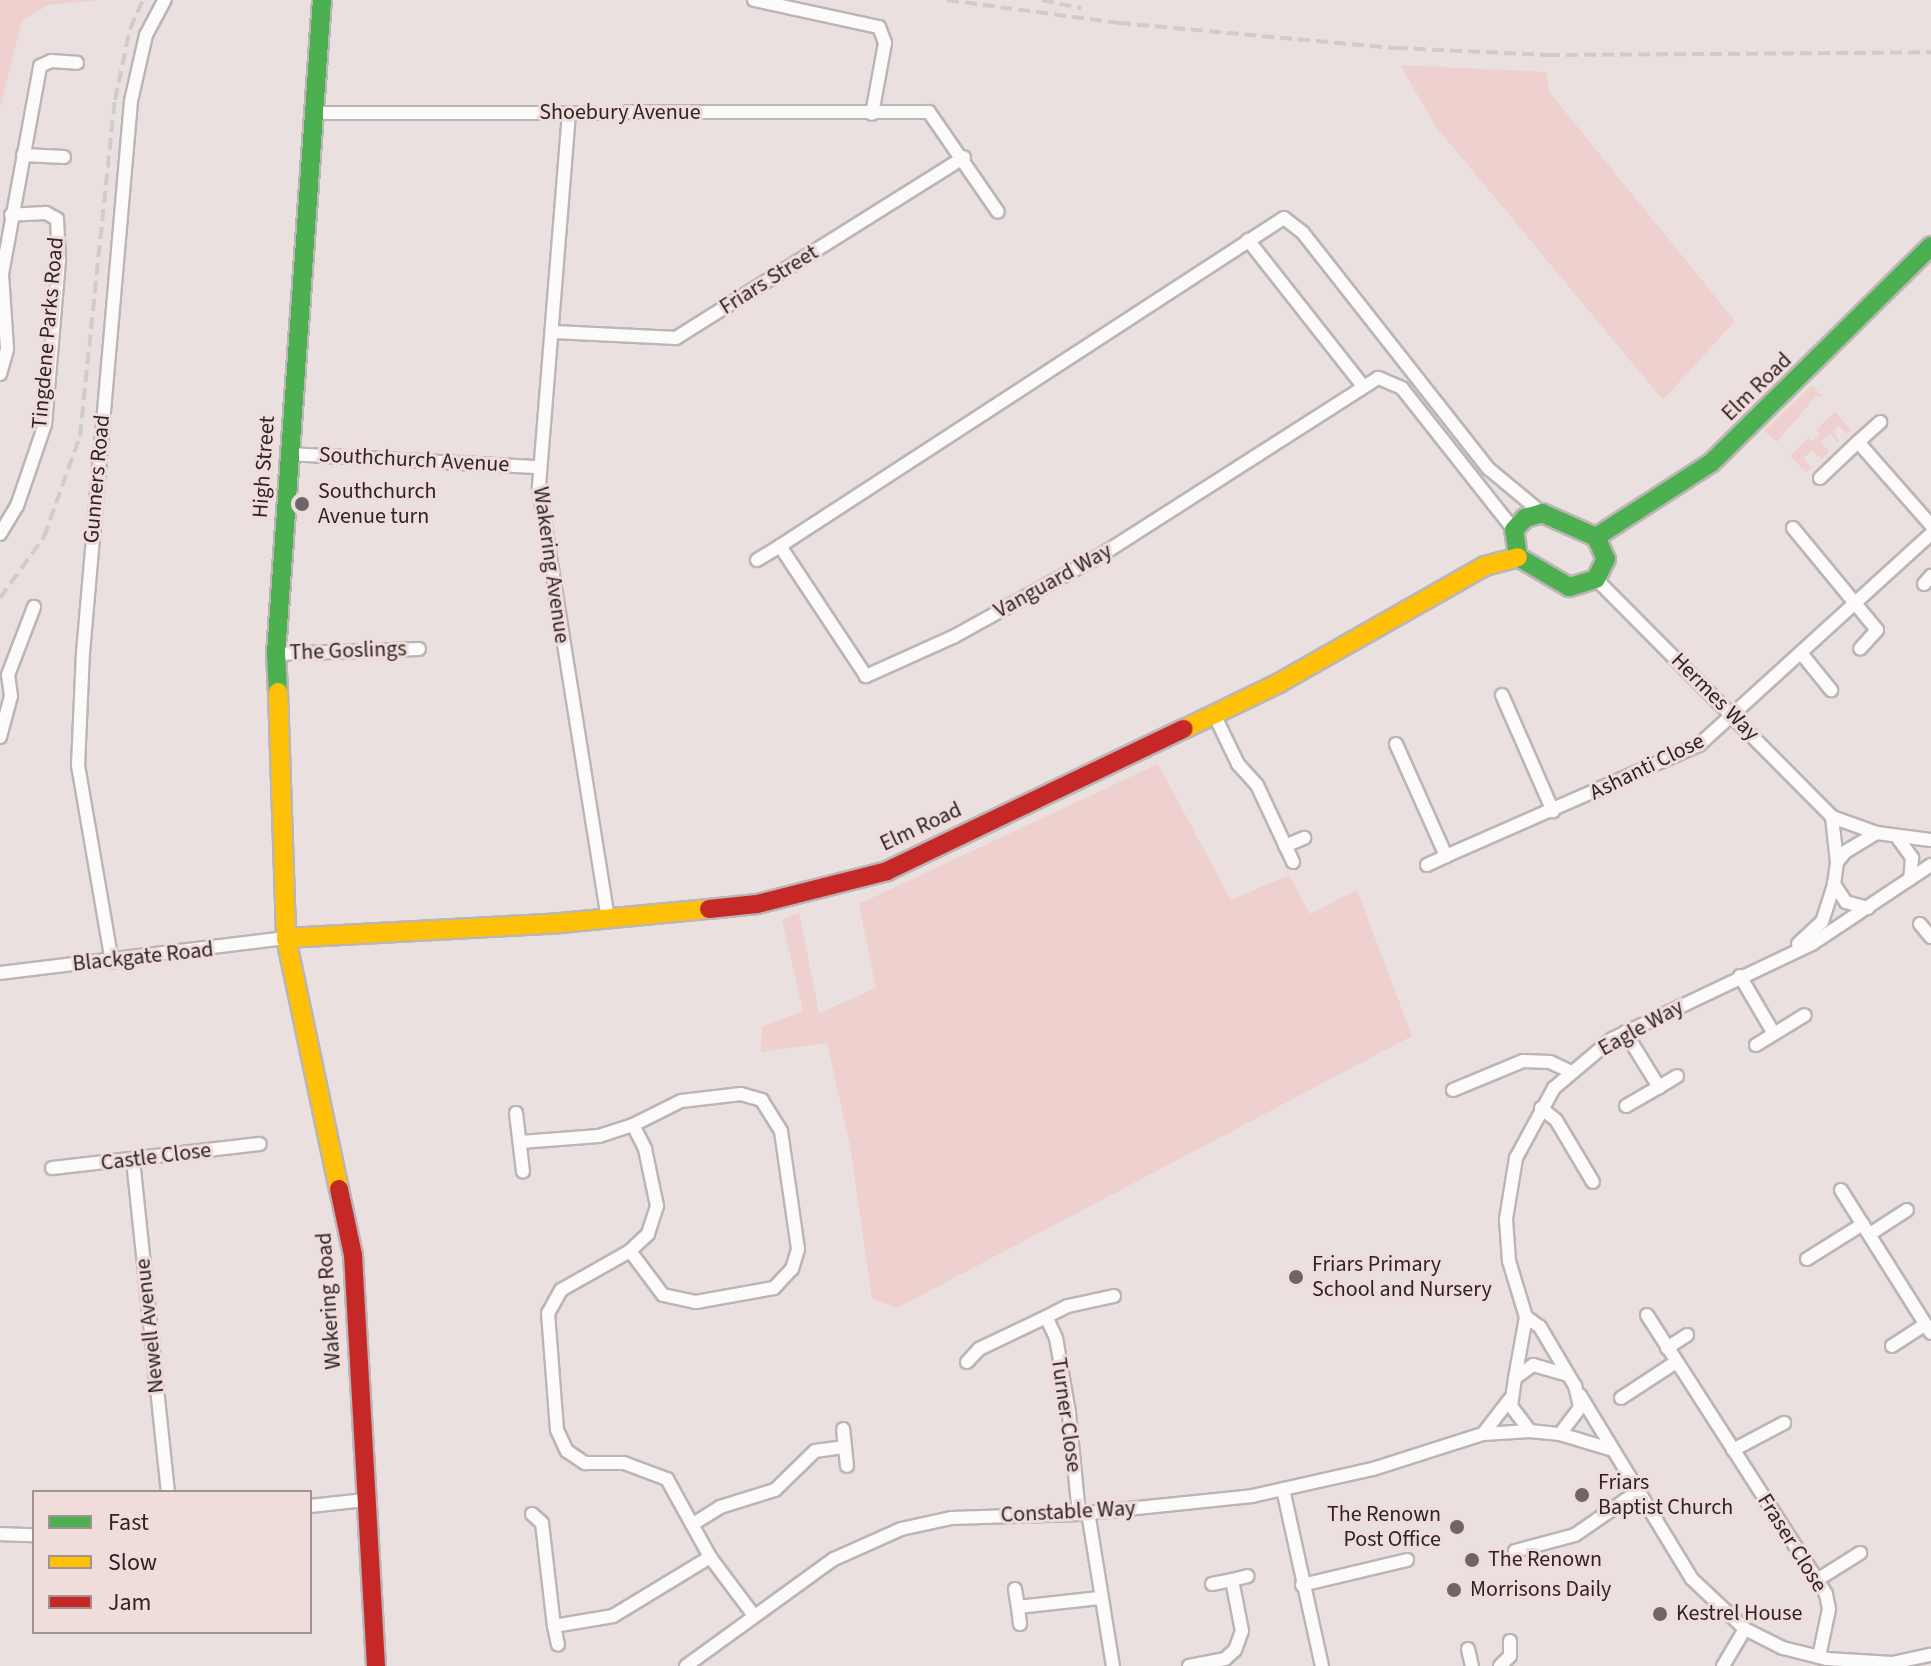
<!DOCTYPE html>
<style>
body{margin:0}
#map{position:relative;width:1931px;height:1666px;overflow:hidden;background:#eae0e0;font-family:"Source Sans 3",sans-serif}
div>[style]{position:absolute}
[style*='--x']{left:calc(var(--x)*1px);top:calc(var(--y)*1px);width:calc(var(--w)*1px);rotate:calc(var(--a)*1deg)}
.green>*{inset:0;background:#eed0ce}
.roads{filter:drop-shadow(2px 0 #bcb5b5) drop-shadow(-2px 0 #bcb5b5) drop-shadow(0 2px #bcb5b5) drop-shadow(0 -2px #bcb5b5)}
.street>*{height:12px;margin:-6px;padding:0 6px;transform-origin:6px;border-radius:6px;background:#fcfafa}
.fast>*{height:18px;margin:-9px;padding:0 9px;transform-origin:9px;border-radius:9px;background:#4caf50}
.slow>*{height:18px;margin:-9px;padding:0 9px;transform-origin:9px;border-radius:9px;background:#ffc107}
.jam>*{height:18px;margin:-9px;padding:0 9px;transform-origin:9px;border-radius:9px;background:#c62828}
.rail>*{height:4px;margin-top:-2px;transform-origin:0;background:repeating-linear-gradient(90deg,#cfcccc 0 12px,transparent 0 18px)}
.dots>*{width:22px;height:22px;translate:-50% -50%;box-sizing:border-box;border:4px solid #efdcdb;border-radius:50%}
span{translate:-50% -50%;white-space:nowrap;text-align:center;line-height:1.15;-webkit-text-stroke:6px #efdcdb;paint-order:stroke}
.street-label{font-size:22px;color:#2c2524}
.poi-label{font-size:22px;color:#2c2524}
.left{translate:0 -50%;text-align:left}
.right{translate:-100% -50%;text-align:right}
.legend{position:absolute;left:32px;top:1490px;width:280px;height:144px;box-sizing:border-box;background:#efdcdb;border:2px solid #a19392;margin:0;padding:10px 14px;list-style:none;font-size:24px;color:#2c2524}
.legend li{display:flex;align-items:center;gap:16px;height:40px}
.legend b{width:40px;border:2px solid #a19392}
</style>
<div id="map">
<div class="green">
<div style="clip-path:polygon(0 0,101px 0,48px 5px,22px 21px,0 109px)"></div>
<div style="clip-path:polygon(1400px 65px,1546px 72px,1550px 93px,1735px 321px,1663px 400px,1437px 128px)"></div>
<div style="clip-path:polygon(1812px 385px,1823px 397px,1816px 396px,1777px 442px,1764px 431px)"></div>
<div style="clip-path:polygon(1835px 412px,1851px 430px,1847px 434px,1839px 426px,1834px 431px,1839px 443px,1830px 434px,1821px 442px,1829px 452px,1821px 459px,1813px 450px,1803px 458px,1811px 468px,1806px 472px,1790px 456px,1808px 438px,1813px 441px,1820px 434px,1816px 430px)"></div>
<div style="clip-path:polygon(1158px 764px,1231px 900px,1289px 875px,1310px 914px,1357px 890px,1412px 1036px,897px 1308px,872px 1299px,850px 1145px,827px 1043px,761px 1052px,762px 1027px,803px 1011px,782px 920px,799px 912px,819px 1013px,876px 988px,859px 904px)"></div>
</div>
<div class="roads">
<div class="street">
<div style="--x:754;--y:0;--w:128;--a:12.2"></div>
<div style="--x:879;--y:27;--w:17;--a:69"></div>
<div style="--x:885;--y:43;--w:72;--a:100.4"></div>
<div style="--x:311;--y:113;--w:618;--a:-0.09"></div>
<div style="--x:929;--y:112;--w:121;--a:55.4"></div>
<div style="--x:569;--y:113;--w:376;--a:94.6"></div>
<div style="--x:539;--y:488;--w:436;--a:80.9"></div>
<div style="--x:23;--y:155;--w:41;--a:2.8"></div>
<div style="--x:1248;--y:240;--w:184;--a:51.8"></div>
<div style="--x:555;--y:332;--w:121;--a:2.8"></div>
<div style="--x:676;--y:338;--w:340;--a:-32.1"></div>
<div style="--x:0;--y:374;--w:26;--a:-74"></div>
<div style="--x:7;--y:349;--w:75;--a:-93.8"></div>
<div style="--x:2;--y:274;--w:211;--a:-79.6"></div>
<div style="--x:40;--y:66;--w:12;--a:-24"></div>
<div style="--x:51;--y:61;--w:26;--a:4"></div>
<div style="--x:1858;--y:442;--w:30;--a:-42"></div>
<div style="--x:289;--y:454;--w:250;--a:3"></div>
<div style="--x:1820;--y:478;--w:52;--a:-43.5"></div>
<div style="--x:1858;--y:442;--w:111;--a:48.7"></div>
<div style="--x:1793;--y:528;--w:132;--a:50.5"></div>
<div style="--x:1877;--y:630;--w:25;--a:132"></div>
<div style="--x:1514;--y:530;--w:181;--a:-128.3"></div>
<div style="--x:1402;--y:388;--w:26;--a:-157"></div>
<div style="--x:1378;--y:378;--w:326;--a:147.4"></div>
<div style="--x:1103;--y:554;--w:169;--a:151"></div>
<div style="--x:955;--y:636;--w:98;--a:155.8"></div>
<div style="--x:866;--y:676;--w:156;--a:-123.5"></div>
<div style="--x:780;--y:546;--w:601;--a:-33.06"></div>
<div style="--x:1284;--y:218;--w:24;--a:38"></div>
<div style="--x:1303;--y:233;--w:300;--a:51.8"></div>
<div style="--x:1489;--y:469;--w:69;--a:39.7"></div>
<div style="--x:0;--y:534;--w:33;--a:-59"></div>
<div style="--x:17;--y:506;--w:87;--a:-71.1"></div>
<div style="--x:45;--y:424;--w:165;--a:-85.1"></div>
<div style="--x:59;--y:260;--w:41;--a:-92.8"></div>
<div style="--x:57;--y:219;--w:13;--a:-151"></div>
<div style="--x:46;--y:213;--w:35;--a:177"></div>
<div style="--x:757;--y:560;--w:27;--a:-31"></div>
<div style="--x:1596;--y:579;--w:335;--a:45.2"></div>
<div style="--x:1832;--y:817;--w:48;--a:19.6"></div>
<div style="--x:1924;--y:584;--w:11;--a:-49"></div>
<div style="--x:1801;--y:653;--w:48;--a:51"></div>
<div style="--x:276;--y:654;--w:143;--a:-2"></div>
<div style="--x:1502;--y:695;--w:127;--a:66.3"></div>
<div style="--x:1213;--y:712;--w:58;--a:64.3"></div>
<div style="--x:1238;--y:764;--w:28;--a:48"></div>
<div style="--x:1257;--y:785;--w:85;--a:64.9"></div>
<div style="--x:0;--y:737;--w:42;--a:-75"></div>
<div style="--x:11;--y:696;--w:21;--a:-98"></div>
<div style="--x:8;--y:675;--w:73;--a:-69.1"></div>
<div style="--x:1396;--y:744;--w:123;--a:65.9"></div>
<div style="--x:1446;--y:856;--w:276;--a:-23.7"></div>
<div style="--x:1699;--y:745;--w:314;--a:-42.3"></div>
<div style="--x:1832;--y:817;--w:45;--a:83.7"></div>
<div style="--x:1897;--y:837;--w:26;--a:54"></div>
<div style="--x:1912;--y:858;--w:21;--a:95"></div>
<div style="--x:1285;--y:846;--w:21;--a:-23"></div>
<div style="--x:1427;--y:865;--w:21;--a:-25"></div>
<div style="--x:1868;--y:908;--w:23;--a:-165"></div>
<div style="--x:1846;--y:902;--w:22;--a:-124"></div>
<div style="--x:1834;--y:884;--w:22;--a:-82"></div>
<div style="--x:1837;--y:862;--w:13;--a:-51"></div>
<div style="--x:1845;--y:852;--w:37;--a:-31"></div>
<div style="--x:1877;--y:833;--w:54;--a:7.4"></div>
<div style="--x:1920;--y:924;--w:17;--a:50"></div>
<div style="--x:1798;--y:944;--w:33;--a:-43"></div>
<div style="--x:1822;--y:922;--w:40;--a:-72"></div>
<div style="--x:112;--y:962;--w:199;--a:-99.8"></div>
<div style="--x:78;--y:766;--w:113;--a:-87.5"></div>
<div style="--x:83;--y:653;--w:554;--a:-85.03"></div>
<div style="--x:131;--y:101;--w:68;--a:-77.2"></div>
<div style="--x:146;--y:35;--w:40;--a:-62"></div>
<div style="--x:0;--y:973;--w:288;--a:-7"></div>
<div style="--x:1740;--y:976;--w:67;--a:59.6"></div>
<div style="--x:1625;--y:1032;--w:65;--a:58.3"></div>
<div style="--x:1659;--y:1087;--w:38;--a:150"></div>
<div style="--x:1756;--y:1045;--w:57;--a:-31.5"></div>
<div style="--x:1659;--y:1087;--w:21;--a:-31"></div>
<div style="--x:1453;--y:1090;--w:76;--a:-22.5"></div>
<div style="--x:1523;--y:1061;--w:27;--a:2"></div>
<div style="--x:1550;--y:1062;--w:21;--a:25"></div>
<div style="--x:1541;--y:1108;--w:19;--a:39"></div>
<div style="--x:1556;--y:1120;--w:72;--a:59.2"></div>
<div style="--x:516;--y:1113;--w:59;--a:83.2"></div>
<div style="--x:521;--y:1142;--w:78;--a:-4.4"></div>
<div style="--x:599;--y:1136;--w:36;--a:-18"></div>
<div style="--x:633;--y:1125;--w:27;--a:63"></div>
<div style="--x:645;--y:1149;--w:58;--a:78.1"></div>
<div style="--x:657;--y:1206;--w:29;--a:108"></div>
<div style="--x:648;--y:1234;--w:25;--a:137"></div>
<div style="--x:630;--y:1251;--w:79;--a:150.5"></div>
<div style="--x:561;--y:1290;--w:26;--a:119"></div>
<div style="--x:548;--y:1313;--w:117;--a:85.6"></div>
<div style="--x:557;--y:1430;--w:23;--a:65"></div>
<div style="--x:567;--y:1451;--w:22;--a:34"></div>
<div style="--x:585;--y:1463;--w:39;--a:0"></div>
<div style="--x:624;--y:1463;--w:46;--a:20.4"></div>
<div style="--x:667;--y:1479;--w:89;--a:61.1"></div>
<div style="--x:710;--y:1557;--w:70;--a:53.1"></div>
<div style="--x:133;--y:1160;--w:334;--a:84"></div>
<div style="--x:52;--y:1168;--w:209;--a:-6.6"></div>
<div style="--x:1841;--y:1190;--w:169;--a:57.8"></div>
<div style="--x:1870;--y:1234;--w:44;--a:-33"></div>
<div style="--x:630;--y:1251;--w:55;--a:53.1"></div>
<div style="--x:663;--y:1295;--w:34;--a:12"></div>
<div style="--x:696;--y:1302;--w:79;--a:-10.2"></div>
<div style="--x:774;--y:1288;--w:26;--a:-47"></div>
<div style="--x:792;--y:1269;--w:21;--a:-73"></div>
<div style="--x:798;--y:1249;--w:119;--a:-98.2"></div>
<div style="--x:781;--y:1131;--w:36;--a:-122"></div>
<div style="--x:762;--y:1100;--w:22;--a:-164"></div>
<div style="--x:741;--y:1094;--w:60;--a:173.3"></div>
<div style="--x:681;--y:1101;--w:54;--a:153.4"></div>
<div style="--x:1807;--y:1259;--w:66;--a:-32"></div>
<div style="--x:1647;--y:1315;--w:331;--a:57.3"></div>
<div style="--x:1826;--y:1594;--w:15;--a:79"></div>
<div style="--x:1829;--y:1609;--w:49;--a:101.8"></div>
<div style="--x:1892;--y:1346;--w:40;--a:-32.9"></div>
<div style="--x:1667;--y:1348;--w:24;--a:-33"></div>
<div style="--x:967;--y:1362;--w:18;--a:-47"></div>
<div style="--x:979;--y:1349;--w:74;--a:-25.5"></div>
<div style="--x:1568;--y:1375;--w:36;--a:-164"></div>
<div style="--x:1533;--y:1365;--w:22;--a:144"></div>
<div style="--x:1515;--y:1378;--w:28;--a:98"></div>
<div style="--x:1511;--y:1406;--w:31;--a:53"></div>
<div style="--x:1530;--y:1431;--w:30;--a:6"></div>
<div style="--x:1560;--y:1434;--w:34;--a:-53"></div>
<div style="--x:1580;--y:1407;--w:22;--a:-103"></div>
<div style="--x:1575;--y:1386;--w:69;--a:-120.7"></div>
<div style="--x:1540;--y:1327;--w:17;--a:-144"></div>
<div style="--x:1526;--y:1317;--w:59;--a:-106.9"></div>
<div style="--x:1509;--y:1261;--w:42;--a:-94.1"></div>
<div style="--x:1506;--y:1219;--w:62;--a:-80.7"></div>
<div style="--x:1516;--y:1158;--w:80;--a:-61.5"></div>
<div style="--x:1554;--y:1088;--w:76;--a:-40.2"></div>
<div style="--x:1612;--y:1039;--w:221;--a:-25.4"></div>
<div style="--x:1812;--y:944;--w:143;--a:-33.6"></div>
<div style="--x:1515;--y:1378;--w:62;--a:-79.8"></div>
<div style="--x:1580;--y:1395;--w:215;--a:58.7"></div>
<div style="--x:1692;--y:1579;--w:73;--a:43.3"></div>
<div style="--x:1745;--y:1629;--w:42;--a:26.6"></div>
<div style="--x:1783;--y:1648;--w:45;--a:14"></div>
<div style="--x:1827;--y:1659;--w:65;--a:3.5"></div>
<div style="--x:1892;--y:1663;--w:40;--a:-12"></div>
<div style="--x:1621;--y:1398;--w:66;--a:-33.2"></div>
<div style="--x:1483;--y:1434;--w:44;--a:-52.4"></div>
<div style="--x:1560;--y:1434;--w:52;--a:16.7"></div>
<div style="--x:845;--y:1447;--w:19;--a:84"></div>
<div style="--x:1733;--y:1450;--w:58;--a:-27.9"></div>
<div style="--x:1283;--y:1489;--w:181;--a:77.6"></div>
<div style="--x:310;--y:1506;--w:55;--a:-6.2"></div>
<div style="--x:1088;--y:1512;--w:156;--a:80.8"></div>
<div style="--x:532;--y:1514;--w:13;--a:42"></div>
<div style="--x:542;--y:1523;--w:104;--a:83.4"></div>
<div style="--x:554;--y:1626;--w:60;--a:-9.6"></div>
<div style="--x:613;--y:1616;--w:114;--a:-31.3"></div>
<div style="--x:1079;--y:1514;--w:101;--a:-95.7"></div>
<div style="--x:1069;--y:1413;--w:76;--a:-99.8"></div>
<div style="--x:1056;--y:1338;--w:23;--a:-115"></div>
<div style="--x:1046;--y:1317;--w:25;--a:-27"></div>
<div style="--x:1068;--y:1306;--w:47;--a:-12.3"></div>
<div style="--x:693;--y:1524;--w:32;--a:-32"></div>
<div style="--x:720;--y:1507;--w:58;--a:-17.2"></div>
<div style="--x:775;--y:1490;--w:56;--a:-44.3"></div>
<div style="--x:815;--y:1451;--w:30;--a:-8"></div>
<div style="--x:845;--y:1447;--w:18;--a:-96"></div>
<div style="--x:0;--y:1534;--w:34;--a:2"></div>
<div style="--x:1515;--y:1551;--w:62;--a:-14.9"></div>
<div style="--x:1575;--y:1535;--w:75;--a:-34.7"></div>
<div style="--x:1817;--y:1580;--w:51;--a:-32.1"></div>
<div style="--x:1212;--y:1584;--w:20;--a:-11"></div>
<div style="--x:1302;--y:1585;--w:108;--a:-13.4"></div>
<div style="--x:1015;--y:1589;--w:18;--a:81"></div>
<div style="--x:1020;--y:1624;--w:17;--a:-97"></div>
<div style="--x:1018;--y:1607;--w:82;--a:-6.3"></div>
<div style="--x:554;--y:1626;--w:19;--a:78"></div>
<div style="--x:1468;--y:1649;--w:17;--a:77"></div>
<div style="--x:686;--y:1666;--w:183;--a:-35.9"></div>
<div style="--x:834;--y:1559;--w:73;--a:-24.1"></div>
<div style="--x:901;--y:1529;--w:51;--a:-12.4"></div>
<div style="--x:951;--y:1518;--w:128;--a:-1.8"></div>
<div style="--x:1079;--y:1514;--w:174;--a:-5.9"></div>
<div style="--x:1252;--y:1496;--w:124;--a:-12.6"></div>
<div style="--x:1373;--y:1469;--w:115;--a:-17.7"></div>
<div style="--x:1483;--y:1434;--w:47;--a:-3.7"></div>
<div style="--x:1189;--y:1666;--w:37;--a:-11"></div>
<div style="--x:1225;--y:1659;--w:13;--a:-42"></div>
<div style="--x:1235;--y:1650;--w:20;--a:-70"></div>
<div style="--x:1242;--y:1631;--w:52;--a:-101.1"></div>
<div style="--x:1232;--y:1580;--w:16;--a:-14"></div>
<div style="--x:1500;--y:1666;--w:14;--a:-45"></div>
<div style="--x:1510;--y:1656;--w:15;--a:-90"></div>
<div style="--x:1723;--y:1666;--w:43;--a:-59.3"></div>
</div>
<div class="fast">
<div style="--x:1542;--y:513;--w:59;--a:24"></div>
<div style="--x:1596;--y:537;--w:24;--a:66"></div>
<div style="--x:1606;--y:559;--w:22;--a:117"></div>
<div style="--x:1596;--y:579;--w:28;--a:163"></div>
<div style="--x:1569;--y:587;--w:59;--a:-149.5"></div>
<div style="--x:1518;--y:557;--w:27;--a:-98"></div>
<div style="--x:1514;--y:530;--w:16;--a:-47"></div>
<div style="--x:1525;--y:518;--w:18;--a:-16"></div>
<div style="--x:1596;--y:537;--w:137;--a:-32.8"></div>
<div style="--x:1711;--y:463;--w:309;--a:-44.6"></div>
<div style="--x:278;--y:692;--w:38;--a:-93"></div>
<div style="--x:276;--y:654;--w:656;--a:-85.98"></div>
</div>
<div class="slow">
<div style="--x:278;--y:692;--w:246;--a:88.1"></div>
<div style="--x:286;--y:938;--w:257;--a:78.1"></div>
<div style="--x:1184;--y:729;--w:106;--a:-25.8"></div>
<div style="--x:1279;--y:683;--w:237;--a:-29.6"></div>
<div style="--x:1485;--y:566;--w:34;--a:-15"></div>
<div style="--x:286;--y:938;--w:274;--a:-3.1"></div>
<div style="--x:560;--y:923;--w:150;--a:-5.4"></div>
</div>
<div class="jam">
<div style="--x:709;--y:909;--w:48;--a:-5.9"></div>
<div style="--x:757;--y:904;--w:134;--a:-14.2"></div>
<div style="--x:887;--y:871;--w:329;--a:-25.6"></div>
<div style="--x:339;--y:1189;--w:67;--a:78"></div>
<div style="--x:353;--y:1255;--w:412;--a:86.8"></div>
</div>
</div>
<div class="rail">
<div style="--x:947;--y:0;--w:174;--a:7.6"></div>
<div style="--x:1119;--y:23;--w:278;--a:5.2"></div>
<div style="--x:1396;--y:48;--w:152;--a:2.6"></div>
<div style="--x:1548;--y:55;--w:383;--a:-0.4"></div>
<div style="--x:1042;--y:0;--w:40;--a:12"></div>
<div style="--x:0;--y:598;--w:75;--a:-54.2"></div>
<div style="--x:44;--y:537;--w:107;--a:-70.4"></div>
<div style="--x:80;--y:436;--w:338;--a:-84.1"></div>
<div style="--x:115;--y:100;--w:73;--a:-78.1"></div>
<div style="--x:130;--y:29;--w:32;--a:-66"></div>
</div>
<div class="dots">
<div style="left:302px;top:504px;background:#6e6666"></div>
<div style="left:1296px;top:1277px;background:#6e6666"></div>
<div style="left:1582px;top:1495px;background:#6e6666"></div>
<div style="left:1457px;top:1527px;background:#6e6666"></div>
<div style="left:1472px;top:1560px;background:#6e6666"></div>
<div style="left:1454px;top:1590px;background:#6e6666"></div>
<div style="left:1660px;top:1614px;background:#6e6666"></div>
</div>
<div class="street-label">
<span style="left:620px;top:113px">Shoebury Avenue</span>
<span style="left:769px;top:280px;rotate:-32deg">Friars Street</span>
<span style="left:48px;top:333px;rotate:-85deg">Tingdene Parks Road</span>
<span style="left:1757px;top:387px;rotate:-44deg">Elm Road</span>
<span style="left:414px;top:460px;rotate:3deg">Southchurch Avenue</span>
<span style="left:264px;top:467px;rotate:-86deg">High Street</span>
<span style="left:97px;top:479px;rotate:-85deg">Gunners Road</span>
<span style="left:551px;top:565px;rotate:82deg">Wakering Avenue</span>
<span style="left:1053px;top:581px;rotate:-29deg">Vanguard Way</span>
<span style="left:348px;top:651px;rotate:-2deg">The Goslings</span>
<span style="left:1715px;top:697px;rotate:45deg">Hermes Way</span>
<span style="left:1647px;top:767px;rotate:-26deg">Ashanti Close</span>
<span style="left:921px;top:827px;rotate:-25deg">Elm Road</span>
<span style="left:143px;top:957px;rotate:-6deg">Blackgate Road</span>
<span style="left:1641px;top:1028px;rotate:-29deg">Eagle Way</span>
<span style="left:156px;top:1157px;rotate:-7deg">Castle Close</span>
<span style="left:329px;top:1301px;rotate:-94deg">Wakering Road</span>
<span style="left:150px;top:1326px;rotate:-96deg">Newell Avenue</span>
<span style="left:1066px;top:1415px;rotate:82deg">Turner Close</span>
<span style="left:1068px;top:1512px;rotate:-3deg">Constable Way</span>
<span style="left:1792px;top:1543px;rotate:58deg">Fraser Close</span>
</div>
<div class="poi-label">
<span class="left" style="left:318px;top:504px">Southchurch<br>Avenue turn</span>
<span class="left" style="left:1312px;top:1277px">Friars Primary<br>School and Nursery</span>
<span class="left" style="left:1598px;top:1495px">Friars<br>Baptist Church</span>
<span class="right" style="left:1441px;top:1527px">The Renown<br>Post Office</span>
<span class="left" style="left:1488px;top:1560px">The Renown</span>
<span class="left" style="left:1470px;top:1590px">Morrisons Daily</span>
<span class="left" style="left:1676px;top:1614px">Kestrel House</span>
</div>
<ul class="legend">
<li><b style="height:10px;background:#4caf50"></b>Fast</li>
<li><b style="height:10px;background:#ffc107"></b>Slow</li>
<li><b style="height:10px;background:#c62828"></b>Jam</li>
</ul>
</div>
